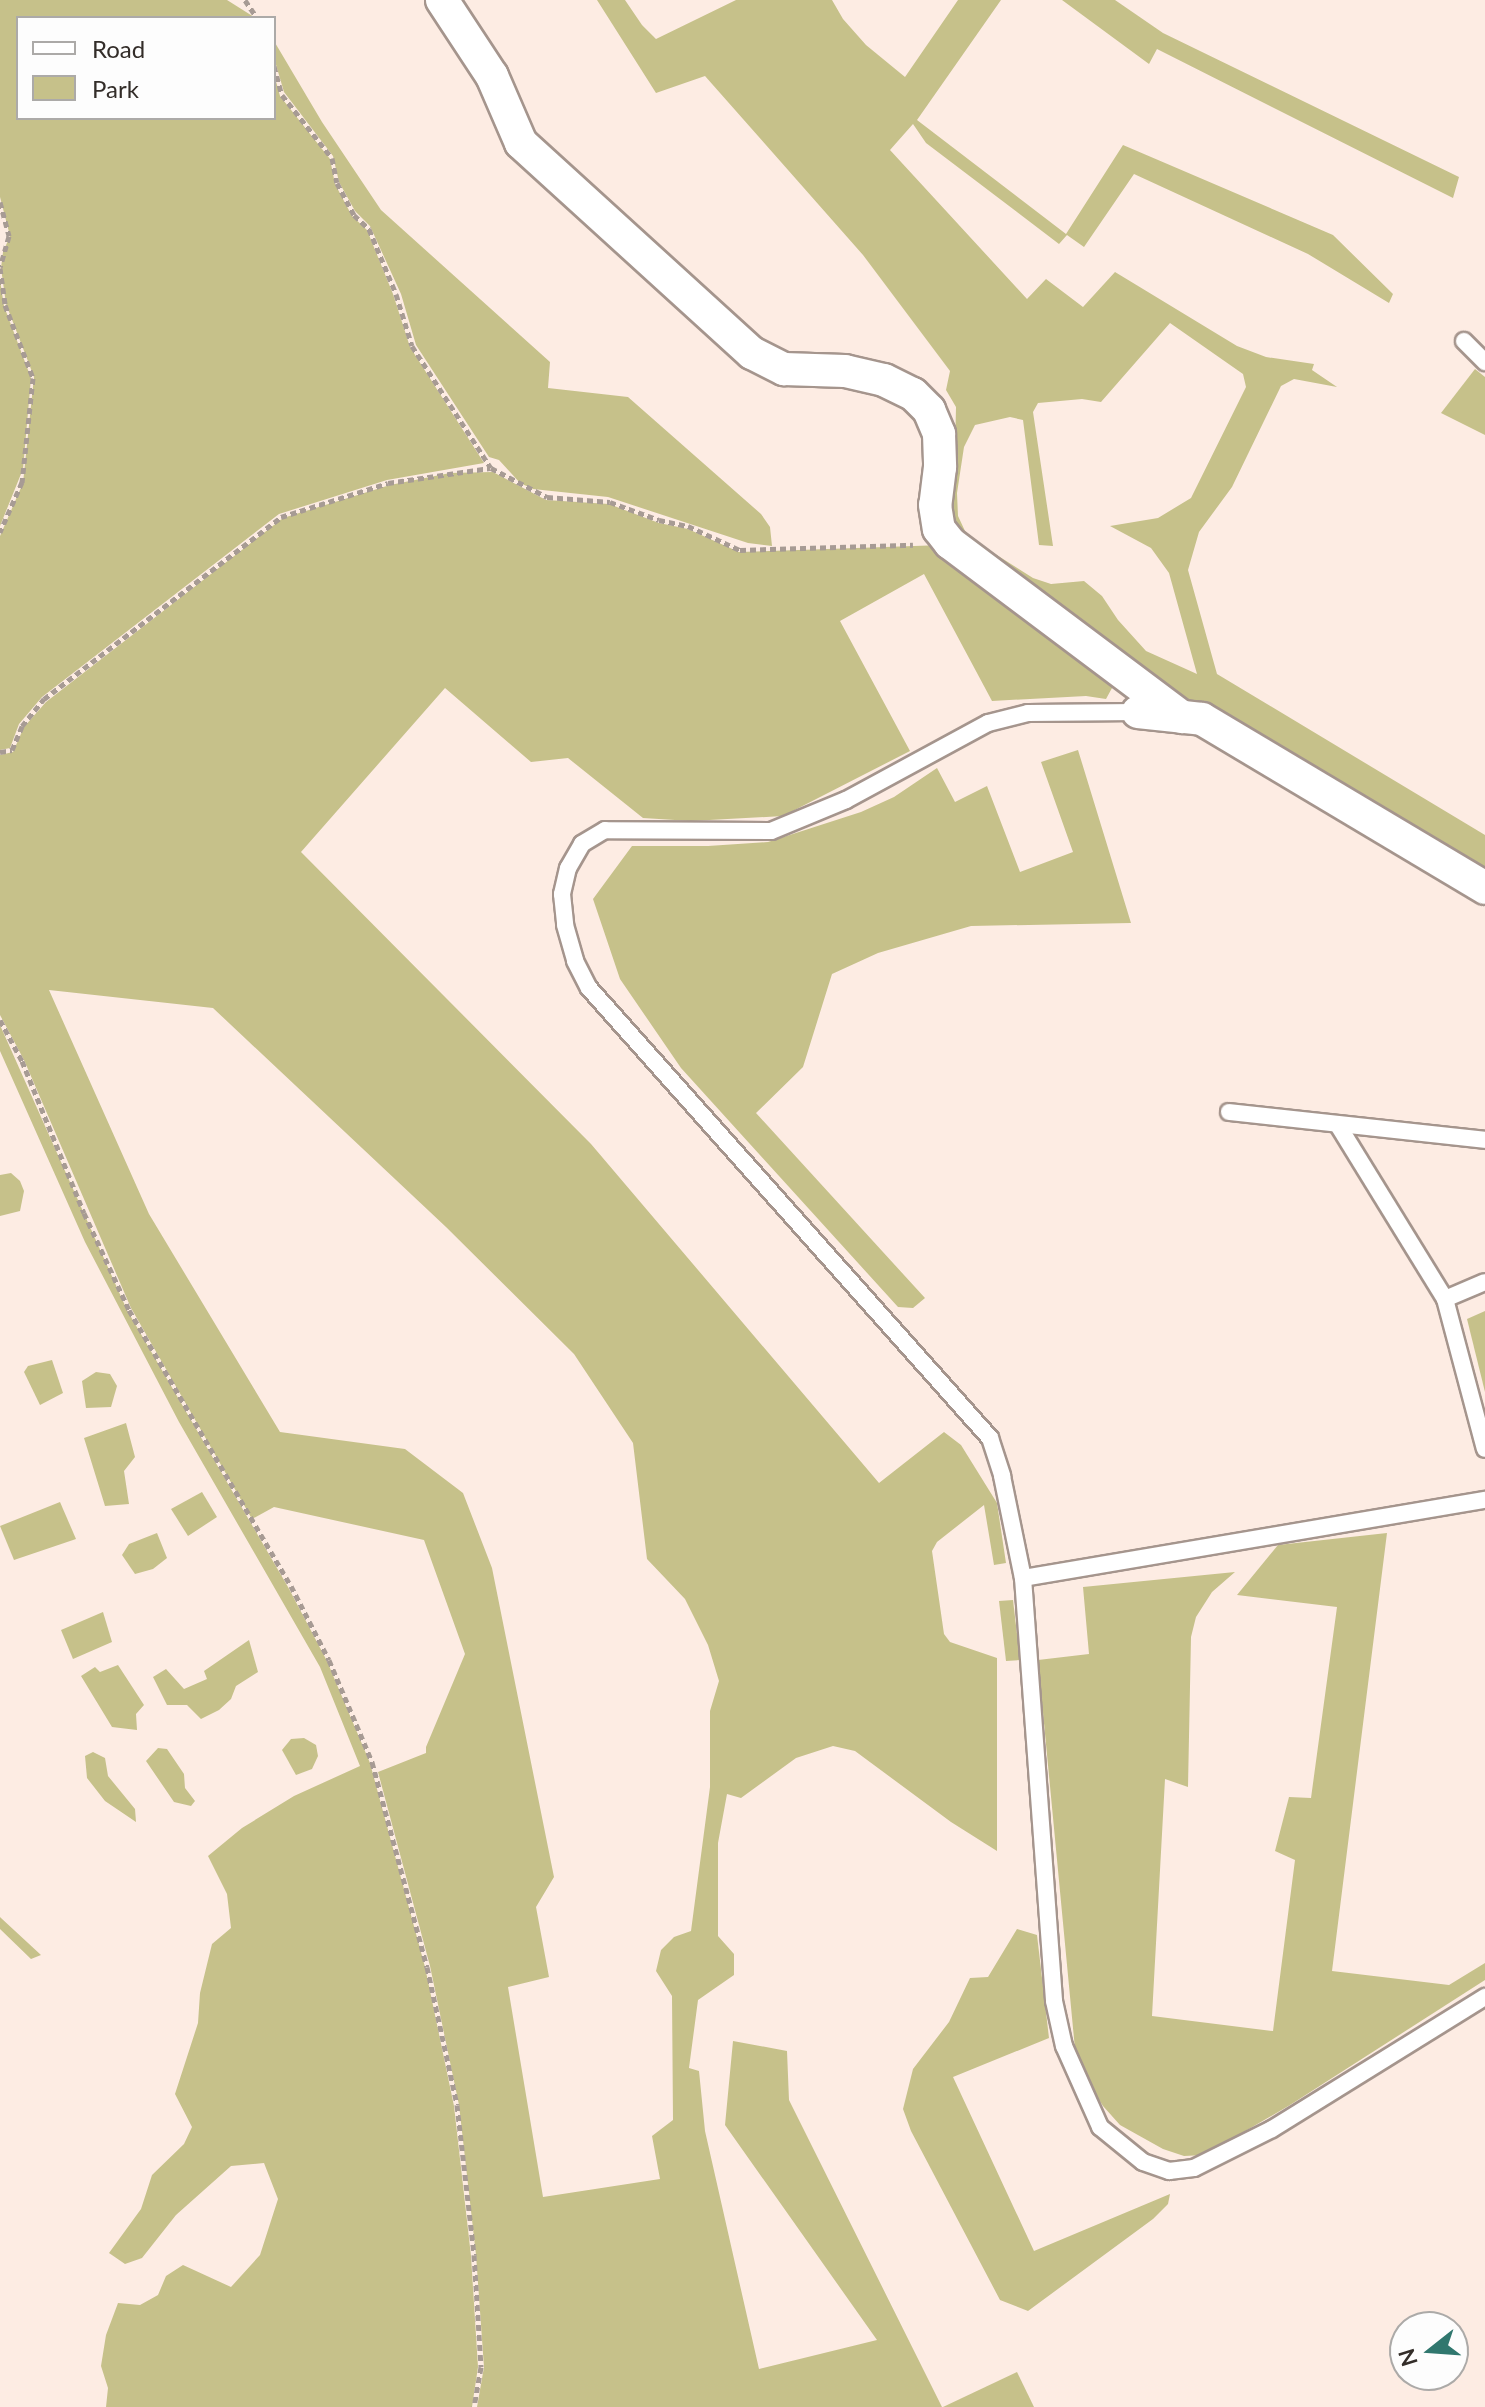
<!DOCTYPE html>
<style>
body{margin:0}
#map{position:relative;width:1485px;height:2407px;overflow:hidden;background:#fdece3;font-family:Lato,sans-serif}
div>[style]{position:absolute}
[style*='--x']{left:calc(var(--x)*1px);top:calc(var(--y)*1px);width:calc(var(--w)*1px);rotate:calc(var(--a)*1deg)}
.green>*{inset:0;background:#c6c18a}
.path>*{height:5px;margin-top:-2.5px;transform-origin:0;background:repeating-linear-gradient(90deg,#a79b94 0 6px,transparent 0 10px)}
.roads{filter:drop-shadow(2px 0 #a5958d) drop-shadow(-2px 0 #a5958d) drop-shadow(0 2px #a5958d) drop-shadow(0 -2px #a5958d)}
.lane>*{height:16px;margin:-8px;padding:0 8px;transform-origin:8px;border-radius:8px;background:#fff}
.street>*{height:32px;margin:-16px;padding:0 16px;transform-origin:16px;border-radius:16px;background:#fff}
span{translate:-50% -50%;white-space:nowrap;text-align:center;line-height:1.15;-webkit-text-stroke:8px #fdfdfd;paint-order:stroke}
.legend{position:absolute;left:16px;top:16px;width:260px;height:104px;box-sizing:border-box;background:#fdfdfd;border:2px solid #acaaa8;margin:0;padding:10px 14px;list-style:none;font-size:24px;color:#332d29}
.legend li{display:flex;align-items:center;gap:16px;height:40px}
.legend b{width:40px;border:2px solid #acaaa8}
.north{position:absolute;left:1389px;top:2311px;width:80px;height:80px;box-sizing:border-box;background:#fdfdfd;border:2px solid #acaaa8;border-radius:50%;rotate:253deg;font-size:22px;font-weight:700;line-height:32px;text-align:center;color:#332d29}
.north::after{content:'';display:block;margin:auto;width:28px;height:36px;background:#30776e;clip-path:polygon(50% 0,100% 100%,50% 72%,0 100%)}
</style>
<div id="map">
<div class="green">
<div style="clip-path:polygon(0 0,227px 0,254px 17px,18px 18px,18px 118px,274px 118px,274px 74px,280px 96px,330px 159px,335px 184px,352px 216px,367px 230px,393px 294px,410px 347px,484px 463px,387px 480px,279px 514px,42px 697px,19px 724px,10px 748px,0 750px,0 536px,23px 483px,34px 377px,6px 304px,1px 268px,3px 252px,10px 236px,0 197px)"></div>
<div style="clip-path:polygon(evenodd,597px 0,625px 0,642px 25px,656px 39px,736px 0,832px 0,843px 19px,866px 45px,905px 77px,958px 0,1001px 0,917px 120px,1066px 234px,1123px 145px,1333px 235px,1393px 294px,1389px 303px,1308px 254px,1134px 174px,1084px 247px,1067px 235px,1059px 244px,926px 143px,913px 124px,890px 150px,1027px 299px,1046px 279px,1083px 307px,1115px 272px,1237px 346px,1266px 357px,1314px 364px,1312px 370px,1337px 387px,1294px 379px,1281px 386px,1232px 487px,1199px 532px,1188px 570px,1217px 674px,1485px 835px,1485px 877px,1173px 700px,980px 555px,945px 516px,955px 451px,956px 407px,946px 390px,950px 371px,863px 255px,705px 76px,656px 93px,597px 0,1170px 323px,1243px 374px,1246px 387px,1191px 498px,1158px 518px,1110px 526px,1151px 548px,1169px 573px,1197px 674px,1146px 651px,1118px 620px,1102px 596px,1084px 581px,1051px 584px,1033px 578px,981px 545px,965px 531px,958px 516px,957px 493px,964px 447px,975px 425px,1010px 417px,1023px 420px,1039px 545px,1053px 546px,1033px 412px,1038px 403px,1082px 399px,1101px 402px,1170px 323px)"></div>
<div style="clip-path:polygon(1062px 0,1115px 0,1163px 33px,1459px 177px,1453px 198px,1157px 49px,1149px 64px)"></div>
<div style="clip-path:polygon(274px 41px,322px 122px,381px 210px,550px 362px,548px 388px,628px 397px,761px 514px,770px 527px,772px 546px,748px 543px,608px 497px,533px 489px,520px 483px,499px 460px,489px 457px,416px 345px,401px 294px,370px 226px,355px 211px,339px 182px,333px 156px,284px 92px,274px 58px)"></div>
<div style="clip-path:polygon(0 280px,4px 306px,31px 378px,23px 469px,0 526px)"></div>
<div style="clip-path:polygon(1475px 369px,1485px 377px,1485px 435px,1441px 413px)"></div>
<div style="clip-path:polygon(evenodd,493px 472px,546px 500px,609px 504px,659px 523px,688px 529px,739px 552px,943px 545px,1118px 677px,1106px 699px,1086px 696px,992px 701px,924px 574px,840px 621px,910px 751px,783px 816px,691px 821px,643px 818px,568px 758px,531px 762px,445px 688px,301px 852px,591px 1144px,879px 1483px,944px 1432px,961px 1445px,997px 1503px,1006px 1563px,994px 1565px,984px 1505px,937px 1542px,932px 1551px,944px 1634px,950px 1642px,997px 1658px,997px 1851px,951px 1822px,855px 1751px,833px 1746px,796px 1758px,741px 1798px,727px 1794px,718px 1843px,718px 1936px,734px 1954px,734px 1975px,698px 2000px,689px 2068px,699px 2071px,705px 2131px,759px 2369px,877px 2340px,725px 2125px,733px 2041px,787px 2051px,789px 2100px,942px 2407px,477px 2407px,484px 2367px,476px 2255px,459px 2105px,430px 1966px,378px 1772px,426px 1753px,426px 1747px,465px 1654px,424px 1540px,274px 1507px,252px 1519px,131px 1308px,24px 1060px,0 1015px,0 755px,13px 752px,24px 727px,46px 702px,283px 518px,390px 485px,450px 473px,493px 472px,49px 990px,213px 1008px,446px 1227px,574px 1354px,633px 1443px,647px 1559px,685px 1599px,708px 1645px,719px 1681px,710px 1711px,710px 1787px,691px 1931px,674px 1937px,661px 1950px,656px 1971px,672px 1996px,673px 2120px,652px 2136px,660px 2179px,543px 2197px,508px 1987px,549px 1977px,536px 1907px,554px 1877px,492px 1568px,463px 1493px,405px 1449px,280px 1432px,149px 1214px,49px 990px)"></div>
<div style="clip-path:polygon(1078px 750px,1131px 923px,971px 926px,878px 953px,832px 974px,803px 1067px,756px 1113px,925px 1298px,913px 1308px,898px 1307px,681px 1068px,620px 979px,593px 899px,632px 846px,708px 846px,768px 842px,861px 812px,894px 797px,937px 768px,955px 802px,987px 786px,1020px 872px,1073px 852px,1041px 762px)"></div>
<div style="clip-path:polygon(0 1025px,127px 1310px,288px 1587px,327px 1661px,370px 1763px,425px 1967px,454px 2106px,471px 2256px,478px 2367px,472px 2407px,106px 2407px,108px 2388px,101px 2366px,106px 2335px,118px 2303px,140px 2305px,158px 2295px,166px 2276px,183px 2265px,231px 2287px,260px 2255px,278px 2199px,264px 2163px,231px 2166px,176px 2215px,142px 2258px,125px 2264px,109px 2253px,141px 2209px,152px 2175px,184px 2144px,192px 2127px,175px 2094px,198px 2023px,200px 1993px,212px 1944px,231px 1928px,227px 1894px,208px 1856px,242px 1828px,294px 1796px,360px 1766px,320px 1667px,179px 1422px,85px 1242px,0 1051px)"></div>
<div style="clip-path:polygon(11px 1173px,20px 1181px,24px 1191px,20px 1211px,0 1216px,0 1175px)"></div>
<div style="clip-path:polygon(1485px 1311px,1485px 1392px,1467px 1319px)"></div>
<div style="clip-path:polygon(52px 1360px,63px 1393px,40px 1405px,24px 1372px,28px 1366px)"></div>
<div style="clip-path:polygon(96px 1372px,110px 1374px,117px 1386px,111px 1407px,86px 1408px,82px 1381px)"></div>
<div style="clip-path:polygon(126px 1423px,135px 1457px,124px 1471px,129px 1504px,105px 1506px,84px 1438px)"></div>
<div style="clip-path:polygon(202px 1492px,217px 1517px,188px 1536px,171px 1509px)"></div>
<div style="clip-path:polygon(60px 1502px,76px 1539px,14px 1560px,0 1526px)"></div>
<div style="clip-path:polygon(157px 1533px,167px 1558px,153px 1569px,135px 1574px,122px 1555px,129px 1544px)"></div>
<div style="clip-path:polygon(1387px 1533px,1332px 1971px,1449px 1985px,1485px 1963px,1485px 1980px,1290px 2105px,1204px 2155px,1184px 2156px,1163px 2149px,1120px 2125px,1103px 2106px,1087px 2081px,1075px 2049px,1038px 1660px,1089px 1654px,1083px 1587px,1235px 1572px,1212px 1592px,1196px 1617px,1191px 1637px,1188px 1787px,1165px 1779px,1152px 2016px,1273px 2031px,1295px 1860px,1275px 1851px,1289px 1797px,1311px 1798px,1337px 1607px,1237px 1595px,1278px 1545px)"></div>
<div style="clip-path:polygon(1013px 1600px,1020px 1660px,1006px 1661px,999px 1601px)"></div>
<div style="clip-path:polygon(103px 1612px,112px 1642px,73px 1659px,61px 1630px)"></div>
<div style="clip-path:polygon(249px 1640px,258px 1672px,236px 1686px,231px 1699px,219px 1710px,201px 1719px,187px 1705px,167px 1705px,153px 1677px,166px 1669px,184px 1689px,207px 1679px,204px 1671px)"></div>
<div style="clip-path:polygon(118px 1665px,144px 1705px,136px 1714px,137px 1730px,112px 1727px,81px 1676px,95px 1667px,100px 1672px)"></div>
<div style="clip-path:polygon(304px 1738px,316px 1745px,318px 1756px,312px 1769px,296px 1775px,282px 1750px,291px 1739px)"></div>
<div style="clip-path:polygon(158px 1748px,167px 1749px,184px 1774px,185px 1788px,195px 1801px,191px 1806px,174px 1802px,146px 1761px)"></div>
<div style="clip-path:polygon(93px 1752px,105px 1758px,108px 1776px,135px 1809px,136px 1822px,105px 1801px,87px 1778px,85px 1756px)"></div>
<div style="clip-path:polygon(0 1917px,1px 1918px,41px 1955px,31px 1959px,0 1929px)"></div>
<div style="clip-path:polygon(1017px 1929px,1037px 1935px,1049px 2038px,953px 2077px,1034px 2251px,1170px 2194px,1168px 2204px,1153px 2219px,1028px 2311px,1000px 2300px,911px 2131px,903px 2109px,913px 2069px,949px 2022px,970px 1978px,988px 1977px)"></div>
<div style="clip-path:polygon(1017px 2372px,1034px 2407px,943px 2407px)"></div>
</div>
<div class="path">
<div style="--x:245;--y:0;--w:22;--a:56"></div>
<div style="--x:274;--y:66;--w:30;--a:75"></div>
<div style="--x:282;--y:95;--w:80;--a:51.6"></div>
<div style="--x:332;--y:158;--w:25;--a:79"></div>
<div style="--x:337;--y:183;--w:36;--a:62"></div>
<div style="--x:354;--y:215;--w:21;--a:43"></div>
<div style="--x:369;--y:229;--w:70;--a:67.4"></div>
<div style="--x:396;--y:294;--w:54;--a:72.9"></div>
<div style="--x:412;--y:346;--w:145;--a:57.1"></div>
<div style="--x:491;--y:468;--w:63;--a:27.4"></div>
<div style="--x:547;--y:497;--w:63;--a:4.5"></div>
<div style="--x:610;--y:502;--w:52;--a:20.2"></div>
<div style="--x:659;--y:520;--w:30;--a:12"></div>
<div style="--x:688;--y:526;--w:57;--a:24.8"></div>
<div style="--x:740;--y:550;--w:173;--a:-1.7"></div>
<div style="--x:0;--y:202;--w:35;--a:75"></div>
<div style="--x:9;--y:236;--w:32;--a:106"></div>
<div style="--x:0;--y:268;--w:37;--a:82"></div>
<div style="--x:5;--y:305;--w:78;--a:69"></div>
<div style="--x:33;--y:378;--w:105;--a:96"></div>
<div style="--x:22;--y:482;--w:55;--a:113.7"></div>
<div style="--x:0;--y:752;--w:12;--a:-9"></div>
<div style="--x:12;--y:750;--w:26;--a:-67"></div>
<div style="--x:22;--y:726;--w:35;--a:-51"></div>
<div style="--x:44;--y:699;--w:299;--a:-37.5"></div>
<div style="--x:281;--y:517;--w:112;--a:-17.6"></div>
<div style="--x:388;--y:483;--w:103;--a:-8.4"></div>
<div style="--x:0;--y:1020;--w:47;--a:61.8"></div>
<div style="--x:22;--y:1061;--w:164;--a:67.8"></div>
<div style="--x:84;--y:1213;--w:107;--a:65.1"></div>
<div style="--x:129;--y:1310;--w:320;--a:59.6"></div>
<div style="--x:291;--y:1586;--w:83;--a:62.8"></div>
<div style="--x:329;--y:1660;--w:111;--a:67.1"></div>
<div style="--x:372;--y:1762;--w:212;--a:75"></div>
<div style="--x:427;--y:1967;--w:141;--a:77.7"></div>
<div style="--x:457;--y:2105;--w:151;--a:83.5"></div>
<div style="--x:474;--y:2255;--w:112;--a:86.4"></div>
<div style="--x:481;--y:2367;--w:41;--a:99.9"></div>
</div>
<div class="roads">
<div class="lane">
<div style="--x:1464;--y:341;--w:30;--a:45"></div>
<div style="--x:1138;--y:712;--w:110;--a:179.5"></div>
<div style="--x:1028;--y:713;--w:41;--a:166"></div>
<div style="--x:988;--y:723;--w:162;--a:151.5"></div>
<div style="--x:846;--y:800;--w:81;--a:157.5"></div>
<div style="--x:771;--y:831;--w:166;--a:-179.7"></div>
<div style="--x:605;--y:830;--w:27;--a:149"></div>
<div style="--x:582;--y:844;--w:28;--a:120"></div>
<div style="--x:568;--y:868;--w:27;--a:103"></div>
<div style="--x:562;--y:894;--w:31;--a:84"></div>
<div style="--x:565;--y:925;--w:37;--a:74"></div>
<div style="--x:575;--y:961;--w:30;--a:63"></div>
<div style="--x:589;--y:988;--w:603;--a:48.3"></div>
<div style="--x:990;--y:1438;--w:40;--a:72"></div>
<div style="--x:1002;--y:1476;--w:104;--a:78.4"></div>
<div style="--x:1023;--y:1578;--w:424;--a:85.8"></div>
<div style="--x:1054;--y:2001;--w:46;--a:77.5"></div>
<div style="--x:1064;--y:2046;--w:89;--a:66"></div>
<div style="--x:1100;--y:2127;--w:55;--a:39.1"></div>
<div style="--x:1143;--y:2162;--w:28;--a:19"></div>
<div style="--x:1169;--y:2171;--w:25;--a:-7"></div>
<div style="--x:1194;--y:2168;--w:87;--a:-26.6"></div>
<div style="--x:1272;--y:2129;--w:251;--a:-31.8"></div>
<div style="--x:1229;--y:1112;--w:258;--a:6.2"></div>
<div style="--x:1338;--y:1125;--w:204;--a:58.4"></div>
<div style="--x:1445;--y:1299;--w:155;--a:75.1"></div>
<div style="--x:1445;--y:1299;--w:43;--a:-23"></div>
<div style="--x:1023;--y:1578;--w:469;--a:-9.6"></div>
</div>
<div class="street">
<div style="--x:442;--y:0;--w:91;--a:56.7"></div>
<div style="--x:492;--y:76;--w:73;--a:66.6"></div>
<div style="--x:521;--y:143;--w:312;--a:42.3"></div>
<div style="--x:752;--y:353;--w:36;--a:27"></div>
<div style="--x:784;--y:369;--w:61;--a:1.9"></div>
<div style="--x:845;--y:371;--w:40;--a:13"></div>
<div style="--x:884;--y:380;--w:32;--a:26"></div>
<div style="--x:913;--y:394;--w:23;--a:45"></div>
<div style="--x:929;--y:410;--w:26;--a:67"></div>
<div style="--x:939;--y:434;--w:33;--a:88"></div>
<div style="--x:940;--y:467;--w:38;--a:97"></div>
<div style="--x:935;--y:505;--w:24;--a:81"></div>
<div style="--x:939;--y:529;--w:18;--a:52"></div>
<div style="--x:950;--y:543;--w:290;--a:36.9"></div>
<div style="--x:1138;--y:712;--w:64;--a:6.2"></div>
<div style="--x:1202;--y:719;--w:330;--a:30.8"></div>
</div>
</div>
<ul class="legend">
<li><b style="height:10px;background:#fff"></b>Road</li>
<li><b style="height:22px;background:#c6c18a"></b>Park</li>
</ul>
<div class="north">N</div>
</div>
